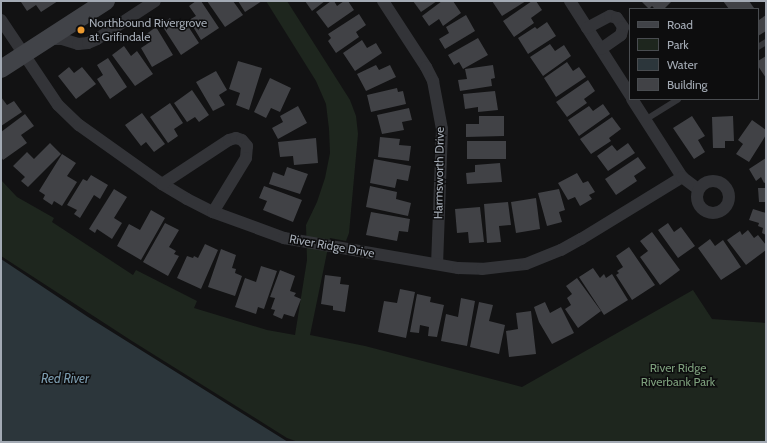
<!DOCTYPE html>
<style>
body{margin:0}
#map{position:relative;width:767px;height:443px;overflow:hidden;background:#121213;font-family:Cabin,sans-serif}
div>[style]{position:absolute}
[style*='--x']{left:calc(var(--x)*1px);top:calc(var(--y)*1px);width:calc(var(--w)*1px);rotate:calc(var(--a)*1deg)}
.green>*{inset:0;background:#1e261e}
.water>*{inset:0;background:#2c363b}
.building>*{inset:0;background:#414246}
.lane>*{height:6px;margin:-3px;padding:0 3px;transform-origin:3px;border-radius:3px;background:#333438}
.street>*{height:12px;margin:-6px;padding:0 6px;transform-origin:6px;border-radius:6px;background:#333438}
.street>.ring{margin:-6px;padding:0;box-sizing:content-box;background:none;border:12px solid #333438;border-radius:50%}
.secondary>*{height:18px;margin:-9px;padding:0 9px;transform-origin:9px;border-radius:9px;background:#414348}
.dots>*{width:11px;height:11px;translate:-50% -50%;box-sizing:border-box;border:2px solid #0d0d0e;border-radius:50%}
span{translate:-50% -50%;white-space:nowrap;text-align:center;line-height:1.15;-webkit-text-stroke:3px #0d0d0e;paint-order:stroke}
.poi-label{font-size:12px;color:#a3aab4}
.left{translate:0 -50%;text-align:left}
.street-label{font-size:12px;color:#a3aab4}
.park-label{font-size:12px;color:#7c9e7b}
.water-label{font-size:13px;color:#7b9bae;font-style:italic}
.frame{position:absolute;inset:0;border:2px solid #a3aab4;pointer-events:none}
.legend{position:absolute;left:629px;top:8px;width:130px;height:92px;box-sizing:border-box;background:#0d0d0e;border:1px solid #494c50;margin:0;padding:5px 7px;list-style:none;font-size:12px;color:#a3aab4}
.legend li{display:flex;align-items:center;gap:8px;height:20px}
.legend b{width:20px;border:1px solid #494c50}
</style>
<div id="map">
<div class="green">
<div style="clip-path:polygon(266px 1px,287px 1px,350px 100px,356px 116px,358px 134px,349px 233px,346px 241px,330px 238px,310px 335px,365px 346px,522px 387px,693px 290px,712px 319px,766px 323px,766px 442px,298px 442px,287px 438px,132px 341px,1px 256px,1px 180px,17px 197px,54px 218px,52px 222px,133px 275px,136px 270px,197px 301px,194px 308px,267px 330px,295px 335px,307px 260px,306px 225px,317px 202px,325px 178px,330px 153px,329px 129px,326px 104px,316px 81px)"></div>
</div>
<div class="water">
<div style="clip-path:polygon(1px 259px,88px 317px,288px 442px,1px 442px)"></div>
</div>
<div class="building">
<div style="clip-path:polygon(22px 1px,58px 1px,41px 12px,36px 5px,27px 11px,21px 2px)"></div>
<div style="clip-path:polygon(196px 1px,201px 1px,219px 28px,201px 40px,189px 20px,196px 16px,189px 6px)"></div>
<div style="clip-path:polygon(207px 1px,233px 1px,243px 15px,225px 27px)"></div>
<div style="clip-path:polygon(238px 1px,262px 1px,245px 12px)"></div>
<div style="clip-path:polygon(305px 1px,325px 1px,312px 11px)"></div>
<div style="clip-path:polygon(331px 1px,334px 1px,337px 6px,344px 1px,348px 1px,354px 10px,328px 28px,316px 12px)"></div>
<div style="clip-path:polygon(413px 1px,437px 1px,421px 12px)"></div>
<div style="clip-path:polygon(442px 1px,453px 1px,461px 13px,443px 26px,439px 19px,429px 26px,422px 16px)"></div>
<div style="clip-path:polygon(492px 1px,526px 1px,502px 16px)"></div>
<div style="clip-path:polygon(532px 1px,536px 1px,542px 10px,531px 18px,534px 23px,514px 37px,503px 21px)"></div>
<div style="clip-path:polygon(641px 1px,672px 1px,664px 9px,655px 9px,652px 6px,649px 9px)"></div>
<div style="clip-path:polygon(723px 1px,749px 1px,754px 8px,729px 9px)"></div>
<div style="clip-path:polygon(359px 14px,366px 25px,356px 32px,359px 37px,336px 53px,328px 41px,331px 38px,328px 34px)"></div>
<div style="clip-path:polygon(466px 15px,475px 31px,445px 49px,439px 39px,449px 33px,446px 27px)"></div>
<div style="clip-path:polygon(766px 15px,766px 31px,758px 36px,758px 18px,759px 20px)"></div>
<div style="clip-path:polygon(170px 18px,175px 26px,184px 20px,199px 43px,181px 55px,161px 24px)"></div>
<div style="clip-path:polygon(547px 22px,556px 36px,528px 54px,518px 38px,535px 27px,537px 29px)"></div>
<div style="clip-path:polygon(156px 27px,173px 55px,152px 67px,141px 48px,150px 42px,145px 35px)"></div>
<div style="clip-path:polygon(478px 38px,488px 55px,463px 69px,459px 62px,454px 65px,448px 55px)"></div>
<div style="clip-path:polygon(362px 40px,367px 48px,376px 43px,382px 53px,355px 71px,343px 53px)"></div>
<div style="clip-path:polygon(550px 44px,555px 51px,564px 45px,571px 56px,543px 76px,530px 57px)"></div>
<div style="clip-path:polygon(124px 46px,131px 56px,137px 51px,153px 74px,135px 86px,112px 55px)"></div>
<div style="clip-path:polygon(766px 56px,766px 78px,758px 66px,758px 61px)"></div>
<div style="clip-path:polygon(108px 58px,127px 87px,110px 99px,97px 79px,103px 75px,97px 65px)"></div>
<div style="clip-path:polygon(238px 61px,262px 68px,249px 110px,236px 105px,240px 93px,229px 89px)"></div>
<div style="clip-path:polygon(567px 62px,573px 71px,579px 67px,586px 77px,556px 97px,544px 78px)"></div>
<div style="clip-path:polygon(376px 65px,379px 70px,390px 65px,396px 77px,366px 91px,357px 74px)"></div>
<div style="clip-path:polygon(493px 65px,495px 78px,491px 79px,492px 86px,460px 91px,458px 80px,467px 79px,465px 69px)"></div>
<div style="clip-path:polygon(69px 67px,74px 73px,82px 67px,96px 84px,76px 99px,58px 76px)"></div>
<div style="clip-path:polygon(216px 71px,227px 90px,219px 95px,225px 105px,213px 111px,196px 82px)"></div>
<div style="clip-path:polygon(270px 78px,291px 88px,280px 112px,271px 108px,266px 118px,254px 112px)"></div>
<div style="clip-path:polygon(588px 80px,595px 91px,584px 99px,587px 103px,567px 117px,556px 102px)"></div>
<div style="clip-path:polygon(397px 88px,398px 92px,403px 91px,406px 104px,371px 112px,367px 95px)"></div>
<div style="clip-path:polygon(192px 90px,209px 115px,199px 122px,195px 117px,187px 122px,174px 103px)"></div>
<div style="clip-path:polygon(495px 91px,498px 110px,478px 112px,478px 107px,465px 109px,463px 94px)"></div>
<div style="clip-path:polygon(1px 97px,7px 105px,14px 101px,22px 112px,1px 126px)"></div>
<div style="clip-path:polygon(170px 103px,183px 123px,174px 129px,178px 136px,168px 143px,150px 117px)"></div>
<div style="clip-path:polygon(603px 104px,610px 114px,579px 136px,568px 120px,589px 106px,593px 111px)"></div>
<div style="clip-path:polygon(298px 106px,307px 123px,278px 139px,272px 128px,283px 122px,280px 116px)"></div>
<div style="clip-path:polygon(409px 108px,412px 120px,402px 122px,404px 130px,382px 134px,377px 115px)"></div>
<div style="clip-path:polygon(142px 113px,165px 144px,154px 152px,146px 142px,141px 146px,125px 125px)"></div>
<div style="clip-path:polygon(25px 114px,34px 126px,21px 135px,27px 143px,3px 160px,1px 157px,1px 132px)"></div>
<div style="clip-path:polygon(479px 116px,504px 116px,504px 136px,466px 137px,466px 124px,479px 124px)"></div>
<div style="clip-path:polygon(692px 116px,705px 136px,698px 140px,705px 152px,694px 159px,673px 128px)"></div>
<div style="clip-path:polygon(733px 116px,734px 141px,725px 141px,725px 148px,713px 148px,712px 117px)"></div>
<div style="clip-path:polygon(612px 117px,621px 129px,609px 138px,611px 141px,591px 154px,580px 139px)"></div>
<div style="clip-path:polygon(752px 120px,766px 130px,766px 135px,749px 162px,736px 154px,743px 144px,738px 140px)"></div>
<div style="clip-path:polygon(380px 137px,400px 139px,399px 145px,411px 146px,409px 161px,378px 157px)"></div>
<div style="clip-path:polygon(316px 138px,318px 163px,294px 165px,293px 156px,280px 157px,278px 142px)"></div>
<div style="clip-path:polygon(467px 141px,506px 141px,506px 159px,467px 159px)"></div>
<div style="clip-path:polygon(50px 143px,61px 154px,28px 187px,21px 181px,25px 177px,13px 166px,27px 152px,34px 159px)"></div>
<div style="clip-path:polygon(628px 143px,635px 153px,608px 171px,597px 156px,612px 145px,617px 151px)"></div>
<div style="clip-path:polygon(62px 154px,76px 163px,67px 176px,77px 182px,62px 206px,54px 201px,52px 205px,43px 199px,45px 195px,39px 191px)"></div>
<div style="clip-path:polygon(638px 157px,646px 168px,634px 176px,637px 181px,616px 195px,605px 179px)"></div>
<div style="clip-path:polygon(766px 158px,766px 182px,764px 183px,761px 177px,756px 181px,749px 169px)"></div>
<div style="clip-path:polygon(374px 159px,411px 166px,408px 181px,397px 179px,395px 188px,370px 183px)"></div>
<div style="clip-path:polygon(500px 163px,502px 182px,467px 184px,466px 173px,475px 172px,475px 165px)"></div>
<div style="clip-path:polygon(287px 167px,308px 174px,300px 194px,269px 184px,273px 172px,284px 176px)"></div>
<div style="clip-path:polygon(577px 173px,583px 183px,588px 181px,595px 192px,589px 195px,592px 199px,580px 206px,575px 197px,568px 200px,558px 183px)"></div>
<div style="clip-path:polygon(91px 175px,108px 185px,100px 199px,94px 195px,80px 218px,74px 214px,77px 210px,67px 205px,83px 179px,87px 181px)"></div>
<div style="clip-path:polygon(264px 186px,302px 200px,293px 222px,263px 210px,267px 201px,259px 198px)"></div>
<div style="clip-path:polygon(370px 186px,397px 192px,396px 199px,411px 203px,408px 216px,366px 207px)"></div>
<div style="clip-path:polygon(758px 188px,766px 188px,766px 202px,759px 202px)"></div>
<div style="clip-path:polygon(114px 189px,127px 197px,114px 218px,122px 223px,112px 239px,97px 229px,95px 233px,89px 229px)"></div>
<div style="clip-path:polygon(559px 189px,565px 210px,559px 212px,562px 222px,547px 226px,538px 193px)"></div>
<div style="clip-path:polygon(536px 198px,540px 229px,516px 233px,511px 202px)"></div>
<div style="clip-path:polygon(508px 202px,511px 225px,499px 226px,501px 242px,487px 243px,484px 204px)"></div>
<div style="clip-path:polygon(480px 207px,484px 242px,469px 243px,468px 232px,457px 233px,455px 209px)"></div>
<div style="clip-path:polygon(753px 209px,766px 213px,766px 235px,762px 233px,763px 228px,758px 226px,759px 223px,749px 220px)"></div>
<div style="clip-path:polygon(151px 210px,165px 218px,141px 260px,117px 246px,129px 224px,140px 230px)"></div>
<div style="clip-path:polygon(371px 212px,410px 219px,408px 232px,399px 231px,397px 241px,366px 235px)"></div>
<div style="clip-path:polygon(165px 223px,179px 230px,169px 247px,176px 251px,174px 254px,179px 256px,168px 276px,143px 262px)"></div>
<div style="clip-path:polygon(668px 223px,674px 232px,681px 227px,695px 246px,678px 258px,658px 230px)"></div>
<div style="clip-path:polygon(748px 230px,754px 238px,758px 235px,766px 245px,766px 250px,746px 265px,727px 240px,740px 231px,742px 235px)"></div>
<div style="clip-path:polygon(652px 232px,680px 270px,660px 285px,640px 257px,648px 251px,640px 241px)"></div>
<div style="clip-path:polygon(710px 239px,715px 246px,723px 240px,741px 267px,721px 280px,698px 248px)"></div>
<div style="clip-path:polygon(205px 244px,218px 250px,201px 289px,177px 278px,187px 256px,193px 258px,194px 256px,198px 258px)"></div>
<div style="clip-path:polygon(629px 247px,655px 285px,632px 300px,616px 275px,619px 273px,617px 271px,623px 267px,616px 256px)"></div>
<div style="clip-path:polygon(221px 249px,236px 255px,232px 268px,236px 269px,235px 273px,242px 276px,235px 296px,208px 287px)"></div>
<div style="clip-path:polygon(261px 266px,277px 271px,264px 309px,258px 307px,256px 314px,235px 307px,245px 278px,256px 282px)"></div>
<div style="clip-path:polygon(593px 268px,600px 278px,604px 274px,606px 278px,612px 274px,628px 300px,604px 315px,579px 277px)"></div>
<div style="clip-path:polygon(280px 270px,295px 276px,290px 291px,296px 293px,294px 296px,301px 299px,294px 317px,284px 314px,282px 319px,273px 315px,275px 310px,271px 309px,275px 298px,270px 297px)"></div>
<div style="clip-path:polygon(325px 275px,341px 277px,340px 284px,349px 285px,345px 312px,333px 310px,333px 306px,321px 304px)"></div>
<div style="clip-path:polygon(577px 278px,601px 311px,578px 328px,565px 309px,571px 305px,567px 298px,572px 294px,566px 286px)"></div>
<div style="clip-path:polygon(400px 289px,415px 292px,406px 338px,378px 332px,384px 301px,397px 303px)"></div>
<div style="clip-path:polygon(417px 294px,431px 297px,430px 302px,444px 305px,437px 337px,428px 336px,429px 327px,420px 325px,419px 333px,410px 332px)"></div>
<div style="clip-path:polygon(461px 298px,475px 301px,467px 346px,441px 341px,446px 314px,458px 317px)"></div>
<div style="clip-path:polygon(479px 302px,493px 305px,489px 321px,505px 325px,499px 354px,470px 347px)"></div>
<div style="clip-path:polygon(545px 302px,550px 313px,561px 307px,574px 333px,552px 344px,539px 322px,534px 307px)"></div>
<div style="clip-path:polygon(531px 311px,536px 354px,509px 357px,506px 331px,518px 329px,516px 313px)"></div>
</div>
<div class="lane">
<div style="--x:758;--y:47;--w:9;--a:-32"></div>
<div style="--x:645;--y:120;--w:39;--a:-32"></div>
</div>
<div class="street">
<div style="--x:383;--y:1;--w:79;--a:56.9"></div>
<div style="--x:426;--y:67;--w:16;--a:63"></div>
<div style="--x:433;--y:81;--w:49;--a:79.4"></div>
<div style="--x:442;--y:129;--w:134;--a:92.1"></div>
<div style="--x:570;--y:1;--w:112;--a:57.4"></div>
<div style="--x:1;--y:20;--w:102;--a:56.2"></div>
<div style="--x:58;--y:105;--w:29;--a:44"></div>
<div style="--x:79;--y:125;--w:102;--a:35.4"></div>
<div style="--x:162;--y:184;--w:29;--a:31"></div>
<div style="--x:187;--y:199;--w:29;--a:27"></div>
<div style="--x:213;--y:212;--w:76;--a:20.1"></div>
<div style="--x:284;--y:238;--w:177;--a:9.8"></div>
<div style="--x:458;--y:268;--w:24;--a:2"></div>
<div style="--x:482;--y:269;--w:44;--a:-6.5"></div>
<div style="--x:526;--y:264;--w:38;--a:-22"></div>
<div style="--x:561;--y:250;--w:23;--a:-29"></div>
<div style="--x:581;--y:239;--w:119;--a:-31.5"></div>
<div style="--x:587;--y:28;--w:26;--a:-28"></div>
<div style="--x:610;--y:16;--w:7;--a:16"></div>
<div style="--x:617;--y:18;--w:11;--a:56"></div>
<div style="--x:623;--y:27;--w:8;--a:104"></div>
<div style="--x:621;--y:35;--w:24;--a:145"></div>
<div style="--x:47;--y:39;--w:15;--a:0"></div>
<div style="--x:62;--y:39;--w:17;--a:17"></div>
<div style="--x:78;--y:44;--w:10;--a:-6"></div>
<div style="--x:88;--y:43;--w:10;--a:-24"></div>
<div style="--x:97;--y:39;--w:69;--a:-33.2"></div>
<div style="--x:632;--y:99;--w:93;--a:57.3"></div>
<div style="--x:682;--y:177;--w:20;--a:37"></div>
<div class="ring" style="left:697px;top:181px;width:20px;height:20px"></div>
<div style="--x:162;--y:184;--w:80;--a:-33.3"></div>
<div style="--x:229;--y:140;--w:7;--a:-16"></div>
<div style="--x:236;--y:138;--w:6;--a:18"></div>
<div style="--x:242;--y:140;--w:8;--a:50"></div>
<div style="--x:247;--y:146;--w:12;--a:95"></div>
<div style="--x:246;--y:158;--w:63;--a:121.4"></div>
</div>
<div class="secondary">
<div style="--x:1;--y:69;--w:125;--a:-32.9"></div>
</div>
<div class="dots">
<div style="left:81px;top:30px;background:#ed9b30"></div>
</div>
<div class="poi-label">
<span class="left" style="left:89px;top:30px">Northbound Rivergrove<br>at Grifindale</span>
</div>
<div class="street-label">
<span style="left:439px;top:173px;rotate:-89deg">Harmsworth Drive</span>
<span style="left:332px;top:246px;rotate:10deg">River Ridge Drive</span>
</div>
<div class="park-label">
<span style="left:678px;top:375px">River Ridge<br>Riverbank Park</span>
</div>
<div class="water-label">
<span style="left:65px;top:378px">Red River</span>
</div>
<div class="frame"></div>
<ul class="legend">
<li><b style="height:5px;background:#414348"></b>Road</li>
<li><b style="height:11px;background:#1e261e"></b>Park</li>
<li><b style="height:11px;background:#2c363b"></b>Water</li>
<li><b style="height:11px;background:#414246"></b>Building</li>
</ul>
</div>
